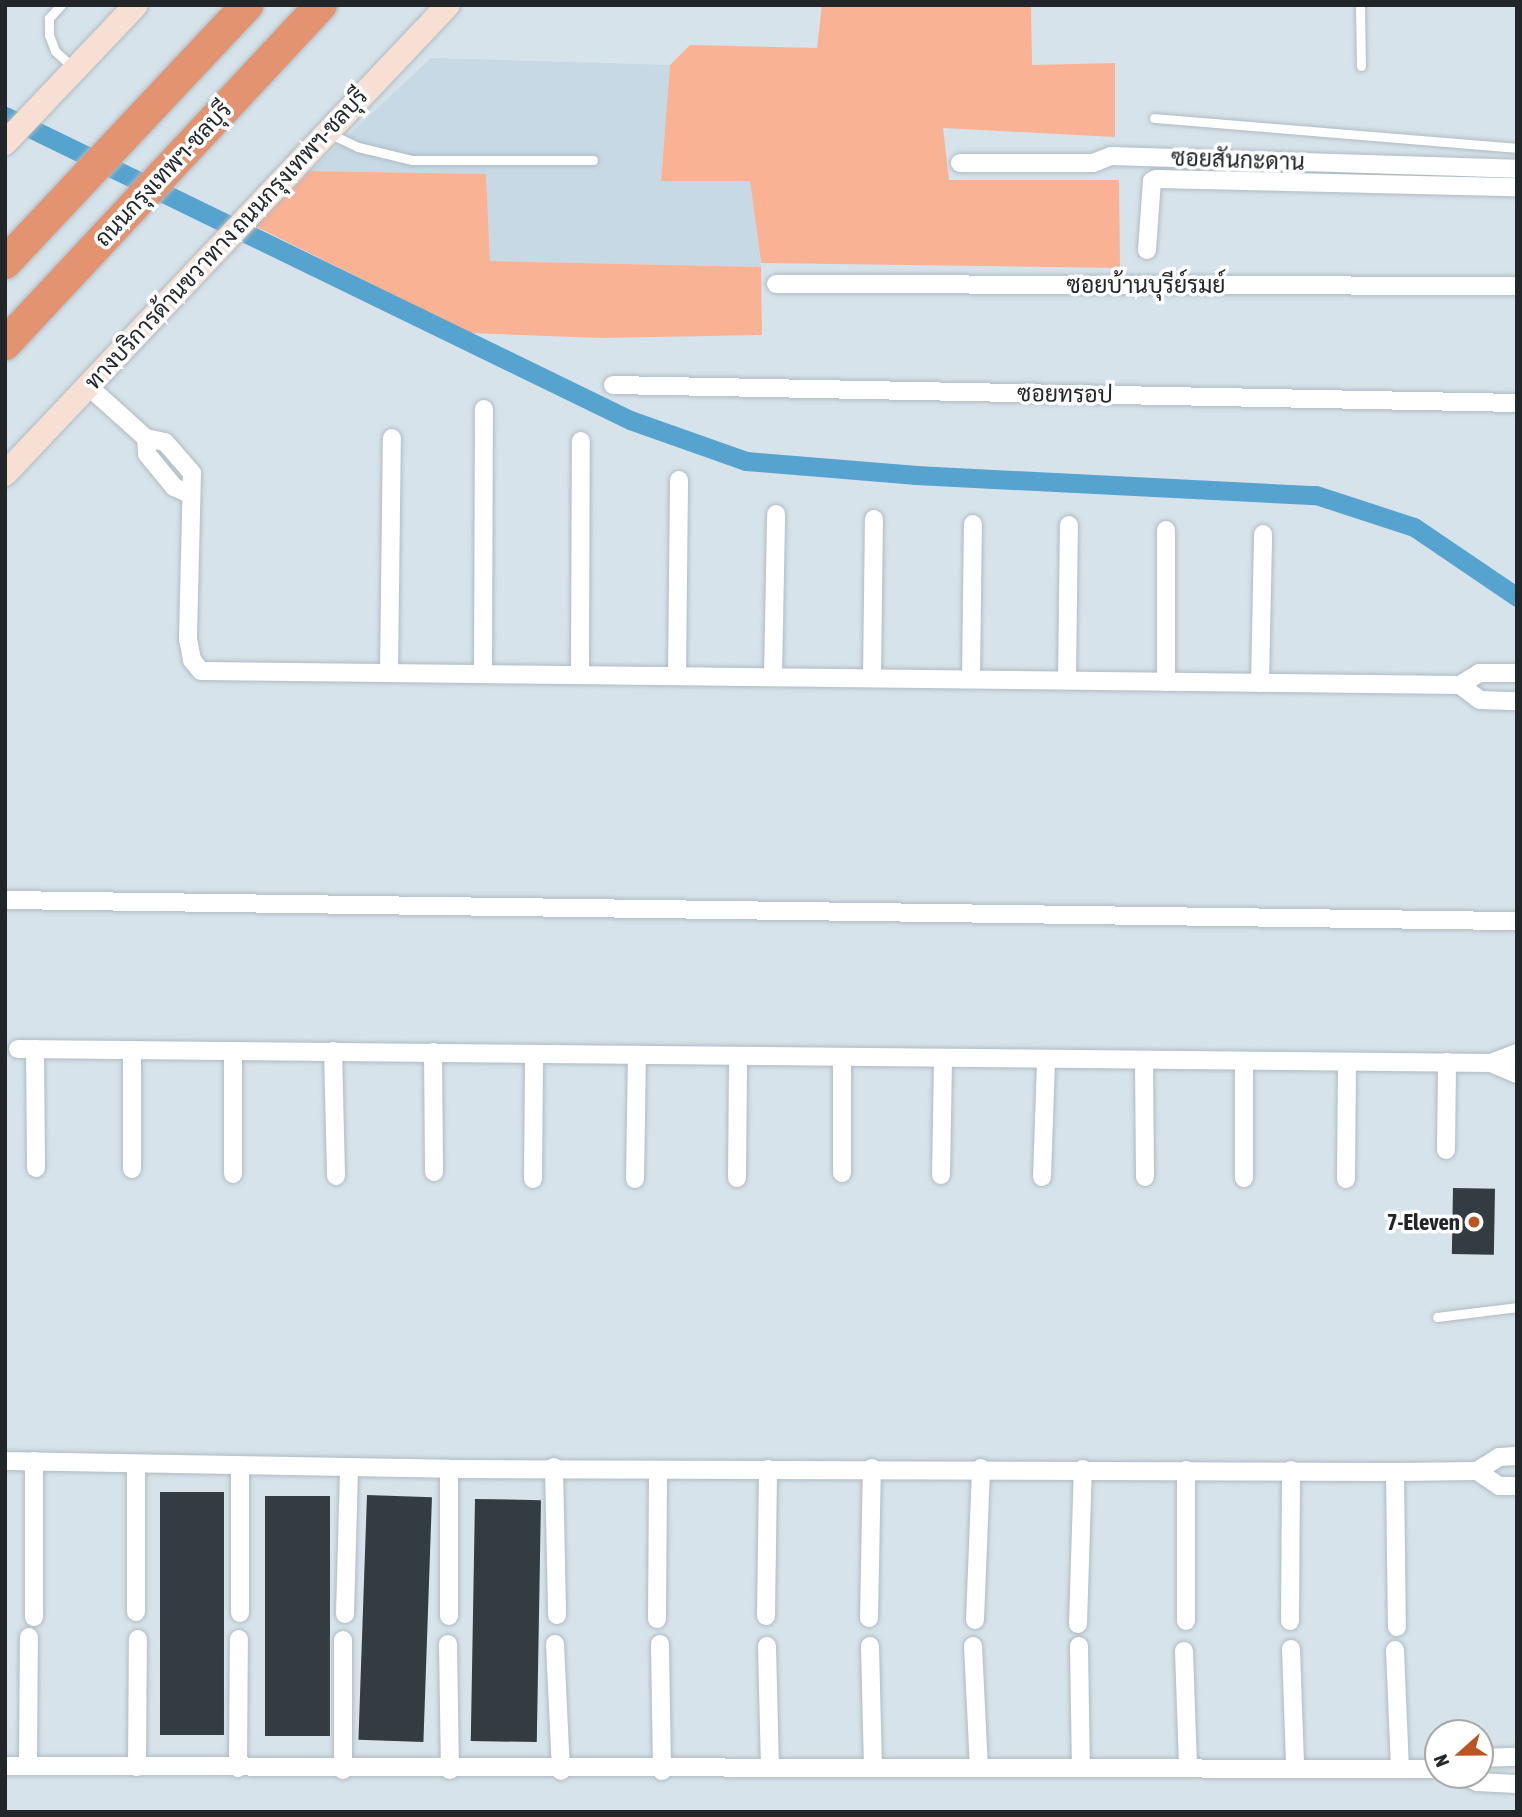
<!DOCTYPE html>
<meta charset="utf-8">
<style>
body{margin:0}
#map{position:relative;width:1522px;height:1817px;overflow:hidden;background:#d7e3ea;font-family:"Asap Condensed",Sarabun,sans-serif}
div>[style]{position:absolute}
[style*='--x']{left:calc(var(--x)*1px);top:calc(var(--y)*1px);width:calc(var(--w)*1px);rotate:calc(var(--a)*1deg)}
.built>*{inset:0;background:#c7d9e5}
.green>*{inset:0;background:#f9b293}
.canal>*{height:19px;margin:-9.5px;padding:0 9.5px;transform-origin:9.5px;border-radius:9.5px;background:#55a3ce}
.building>*{inset:0;background:#323c41;transform-origin:0 0}
.roads{filter:drop-shadow(0 0 2px #afbbc2) drop-shadow(0 0 2px #afbbc2)}
.service>*{height:9px;margin:-4.5px;padding:0 4.5px;transform-origin:4.5px;border-radius:4.5px;background:#fff}
.minor>*{height:18px;margin:-9px;padding:0 9px;transform-origin:9px;border-radius:9px;background:#fff}
.secondary>*{height:24px;margin:-12px;padding:0 12px;transform-origin:12px;border-radius:12px;background:#f7dfd4}
.motorway>*{height:32px;margin:-16px;padding:0 16px;transform-origin:16px;border-radius:16px;background:#e3936f}
.dots>*{width:19px;height:19px;translate:-50% -50%;box-sizing:border-box;border:4px solid #fff;border-radius:50%}
span{translate:-50% -50%;white-space:nowrap;text-align:center;line-height:1.15;-webkit-text-stroke:7px #fff;paint-order:stroke}
.street-label{font-size:23px;color:#222629}
.poi-label{font-size:23px;color:#222629;font-weight:700}
.right{translate:-100% -50%;text-align:right}
.frame{position:absolute;inset:0;border:7px solid #222629;pointer-events:none}
.north{position:absolute;left:1424px;top:1719px;width:70px;height:70px;box-sizing:border-box;background:#fff;border:2px solid #a7a8a9;border-radius:50%;rotate:249deg;font-size:19px;font-weight:700;line-height:28px;text-align:center;color:#222629}
.north::after{content:'';display:block;margin:auto;width:24px;height:32px;background:#ba5622;clip-path:polygon(50% 0,100% 100%,50% 72%,0 100%)}
</style>
<div id="map">
<div class="built">
<i style="clip-path:polygon(431px 58px,670px 65px,661px 181px,750px 181px,761px 267px,490px 261px,486px 174px,310px 171px)"></i>
</div>
<div class="green">
<i style="clip-path:polygon(822px 5px,1031px 5px,1032px 65px,1115px 63px,1115px 137px,943px 128px,949px 180px,1119px 180px,1120px 268px,761px 263px,750px 181px,661px 181px,670px 65px,690px 45px,817px 48px)"></i>
<i style="clip-path:polygon(310px 171px,486px 174px,490px 261px,761px 267px,762px 335px,601px 338px,470px 333px,255px 226px)"></i>
</div>
<div class="canal">
<i style="--x:5;--y:116;--w:695;--a:25.94"></i>
<i style="--x:630;--y:420;--w:123;--a:19.5"></i>
<i style="--x:746;--y:461;--w:171;--a:4.7"></i>
<i style="--x:916;--y:475;--w:400;--a:2.9"></i>
<i style="--x:1316;--y:495;--w:103;--a:18.1"></i>
<i style="--x:1414;--y:527;--w:125;--a:34.2"></i>
</div>
<div class="building">
<i style="left:1453px;top:1188px;width:42px;height:66px;rotate:1deg"></i>
<i style="left:224px;top:1492px;width:243px;height:64px;rotate:90deg"></i>
<i style="left:367px;top:1495px;width:65px;height:245px;rotate:2deg"></i>
<i style="left:330px;top:1496px;width:240px;height:65px;rotate:90deg"></i>
<i style="left:475px;top:1499px;width:66px;height:242px;rotate:1deg"></i>
</div>
<div class="roads">
<div class="service">
<i style="--x:61;--y:5;--w:18;--a:133"></i>
<i style="--x:49;--y:18;--w:17;--a:90"></i>
<i style="--x:49;--y:35;--w:17;--a:69"></i>
<i style="--x:55;--y:51;--w:27;--a:42"></i>
<i style="--x:1360;--y:5;--w:61;--a:89.1"></i>
<i style="--x:1154;--y:118;--w:364;--a:4.7"></i>
<i style="--x:329;--y:133;--w:32;--a:26"></i>
<i style="--x:358;--y:147;--w:56;--a:13.5"></i>
<i style="--x:412;--y:160;--w:181;--a:0"></i>
<i style="--x:1437;--y:1317;--w:81;--a:-7.1"></i>
</div>
<div class="minor">
<i style="--x:960;--y:163;--w:133;--a:0"></i>
<i style="--x:1093;--y:163;--w:19;--a:-21"></i>
<i style="--x:1111;--y:156;--w:406;--a:1.8"></i>
<i style="--x:1147;--y:250;--w:69;--a:-85.9"></i>
<i style="--x:1152;--y:181;--w:4;--a:-27"></i>
<i style="--x:1156;--y:179;--w:361;--a:1.3"></i>
<i style="--x:776;--y:284;--w:741;--a:0.15"></i>
<i style="--x:613;--y:385;--w:904;--a:1.14"></i>
<i style="--x:88;--y:386;--w:78;--a:41.9"></i>
<i style="--x:146;--y:438;--w:19;--a:12"></i>
<i style="--x:165;--y:442;--w:41;--a:48.9"></i>
<i style="--x:192;--y:473;--w:166;--a:91.4"></i>
<i style="--x:188;--y:639;--w:21;--a:79"></i>
<i style="--x:192;--y:660;--w:14;--a:51"></i>
<i style="--x:201;--y:671;--w:1259;--a:0.64"></i>
<i style="--x:1460;--y:685;--w:22;--a:-32"></i>
<i style="--x:1479;--y:673;--w:38;--a:0"></i>
<i style="--x:146;--y:438;--w:16;--a:86"></i>
<i style="--x:147;--y:454;--w:43;--a:50.7"></i>
<i style="--x:174;--y:487;--w:17;--a:24"></i>
<i style="--x:1166;--y:530;--w:152;--a:90"></i>
<i style="--x:389;--y:672;--w:234;--a:-89.3"></i>
<i style="--x:483;--y:673;--w:264;--a:-89.8"></i>
<i style="--x:580;--y:674;--w:233;--a:-89.8"></i>
<i style="--x:677;--y:675;--w:195;--a:-89.4"></i>
<i style="--x:773;--y:677;--w:163;--a:-88.9"></i>
<i style="--x:872;--y:678;--w:159;--a:-89.3"></i>
<i style="--x:971;--y:679;--w:155;--a:-89.3"></i>
<i style="--x:1067;--y:680;--w:155;--a:-89.3"></i>
<i style="--x:1260;--y:683;--w:149;--a:-88.8"></i>
<i style="--x:1460;--y:685;--w:25;--a:37"></i>
<i style="--x:1480;--y:700;--w:37;--a:2"></i>
<i style="--x:5;--y:900;--w:1512;--a:0.8"></i>
<i style="--x:18;--y:1049;--w:1473;--a:0.54"></i>
<i style="--x:1491;--y:1063;--w:28;--a:-21"></i>
<i style="--x:35;--y:1049;--w:119;--a:89.5"></i>
<i style="--x:132;--y:1050;--w:119;--a:90"></i>
<i style="--x:233;--y:1051;--w:123;--a:90"></i>
<i style="--x:333;--y:1051;--w:125;--a:88.6"></i>
<i style="--x:433;--y:1052;--w:120;--a:89.5"></i>
<i style="--x:1144;--y:1061;--w:116;--a:89.5"></i>
<i style="--x:1491;--y:1063;--w:28;--a:23"></i>
<i style="--x:1446;--y:1150;--w:88;--a:-89.3"></i>
<i style="--x:842;--y:1173;--w:114;--a:-90"></i>
<i style="--x:941;--y:1175;--w:116;--a:-89"></i>
<i style="--x:1042;--y:1177;--w:117;--a:-88"></i>
<i style="--x:737;--y:1178;--w:120;--a:-89.5"></i>
<i style="--x:1244;--y:1178;--w:117;--a:-90"></i>
<i style="--x:533;--y:1179;--w:125;--a:-89.5"></i>
<i style="--x:635;--y:1179;--w:123;--a:-89.1"></i>
<i style="--x:1346;--y:1179;--w:117;--a:-89.5"></i>
<i style="--x:5;--y:1461;--w:444;--a:1"></i>
<i style="--x:449;--y:1469;--w:946;--a:0.18"></i>
<i style="--x:1395;--y:1472;--w:82;--a:-0.7"></i>
<i style="--x:1477;--y:1471;--w:26;--a:-32"></i>
<i style="--x:1499;--y:1457;--w:18;--a:-3"></i>
<i style="--x:136;--y:1464;--w:148;--a:90"></i>
<i style="--x:554;--y:1467;--w:148;--a:88.8"></i>
<i style="--x:1186;--y:1470;--w:151;--a:90"></i>
<i style="--x:1477;--y:1471;--w:27;--a:34"></i>
<i style="--x:1499;--y:1486;--w:18;--a:0"></i>
<i style="--x:1395;--y:1472;--w:155;--a:89.3"></i>
<i style="--x:240;--y:1613;--w:146;--a:-90"></i>
<i style="--x:345;--y:1614;--w:147;--a:-88.4"></i>
<i style="--x:449;--y:1616;--w:147;--a:-90"></i>
<i style="--x:766;--y:1616;--w:147;--a:-89.2"></i>
<i style="--x:34;--y:1617;--w:156;--a:-90"></i>
<i style="--x:869;--y:1618;--w:150;--a:-88.9"></i>
<i style="--x:657;--y:1619;--w:149;--a:-89.6"></i>
<i style="--x:975;--y:1620;--w:152;--a:-87.7"></i>
<i style="--x:1290;--y:1621;--w:151;--a:-89.6"></i>
<i style="--x:1078;--y:1624;--w:155;--a:-88.2"></i>
<i style="--x:343;--y:1640;--w:130;--a:90"></i>
<i style="--x:448;--y:1644;--w:126;--a:89.1"></i>
<i style="--x:555;--y:1644;--w:127;--a:87.3"></i>
<i style="--x:660;--y:1644;--w:127;--a:89.1"></i>
<i style="--x:767;--y:1646;--w:122;--a:88.6"></i>
<i style="--x:870;--y:1646;--w:121;--a:88.6"></i>
<i style="--x:973;--y:1646;--w:121;--a:87.2"></i>
<i style="--x:1079;--y:1646;--w:122;--a:89.1"></i>
<i style="--x:1291;--y:1649;--w:117;--a:88"></i>
<i style="--x:1395;--y:1650;--w:118;--a:87.6"></i>
<i style="--x:1184;--y:1651;--w:115;--a:88"></i>
<i style="--x:1480;--y:1758;--w:37;--a:-2"></i>
<i style="--x:5;--y:1766;--w:1433;--a:0.12"></i>
<i style="--x:28;--y:1766;--w:129;--a:-89.6"></i>
<i style="--x:137;--y:1767;--w:128;--a:-89.6"></i>
<i style="--x:238;--y:1768;--w:129;--a:-89.6"></i>
<i style="--x:1464;--y:1775;--w:15;--a:28"></i>
<i style="--x:1477;--y:1782;--w:40;--a:2.9"></i>
</div>
<div class="secondary">
<i style="--x:5;--y:143;--w:190;--a:-46.5"></i>
<i style="--x:5;--y:474;--w:645;--a:-46.63"></i>
</div>
<div class="motorway">
<i style="--x:5;--y:263;--w:354;--a:-46.8"></i>
<i style="--x:5;--y:344;--w:463;--a:-47"></i>
</div>
</div>
<div class="dots">
<i style="left:1474px;top:1222px;background:#ba5622"></i>
</div>
<div class="street-label">
<span style="left:1238px;top:160px;rotate:2deg">ซอยสันกะดาน</span>
<span style="left:163px;top:174px;rotate:-47deg">ถนนกรุงเทพฯ-ชลบุรี</span>
<span style="left:226px;top:239px;rotate:-47deg">ทางบริการด้านขวาทาง ถนนกรุงเทพฯ-ชลบุรี</span>
<span style="left:1146px;top:285px">ซอยบ้านบุรีย์รมย์</span>
<span style="left:1065px;top:394px;rotate:1deg">ซอยทรอป</span>
</div>
<div class="poi-label">
<span class="right" style="left:1460px;top:1222px">7-Eleven</span>
</div>
<div class="frame"></div>
<div class="north">N</div>
</div>
